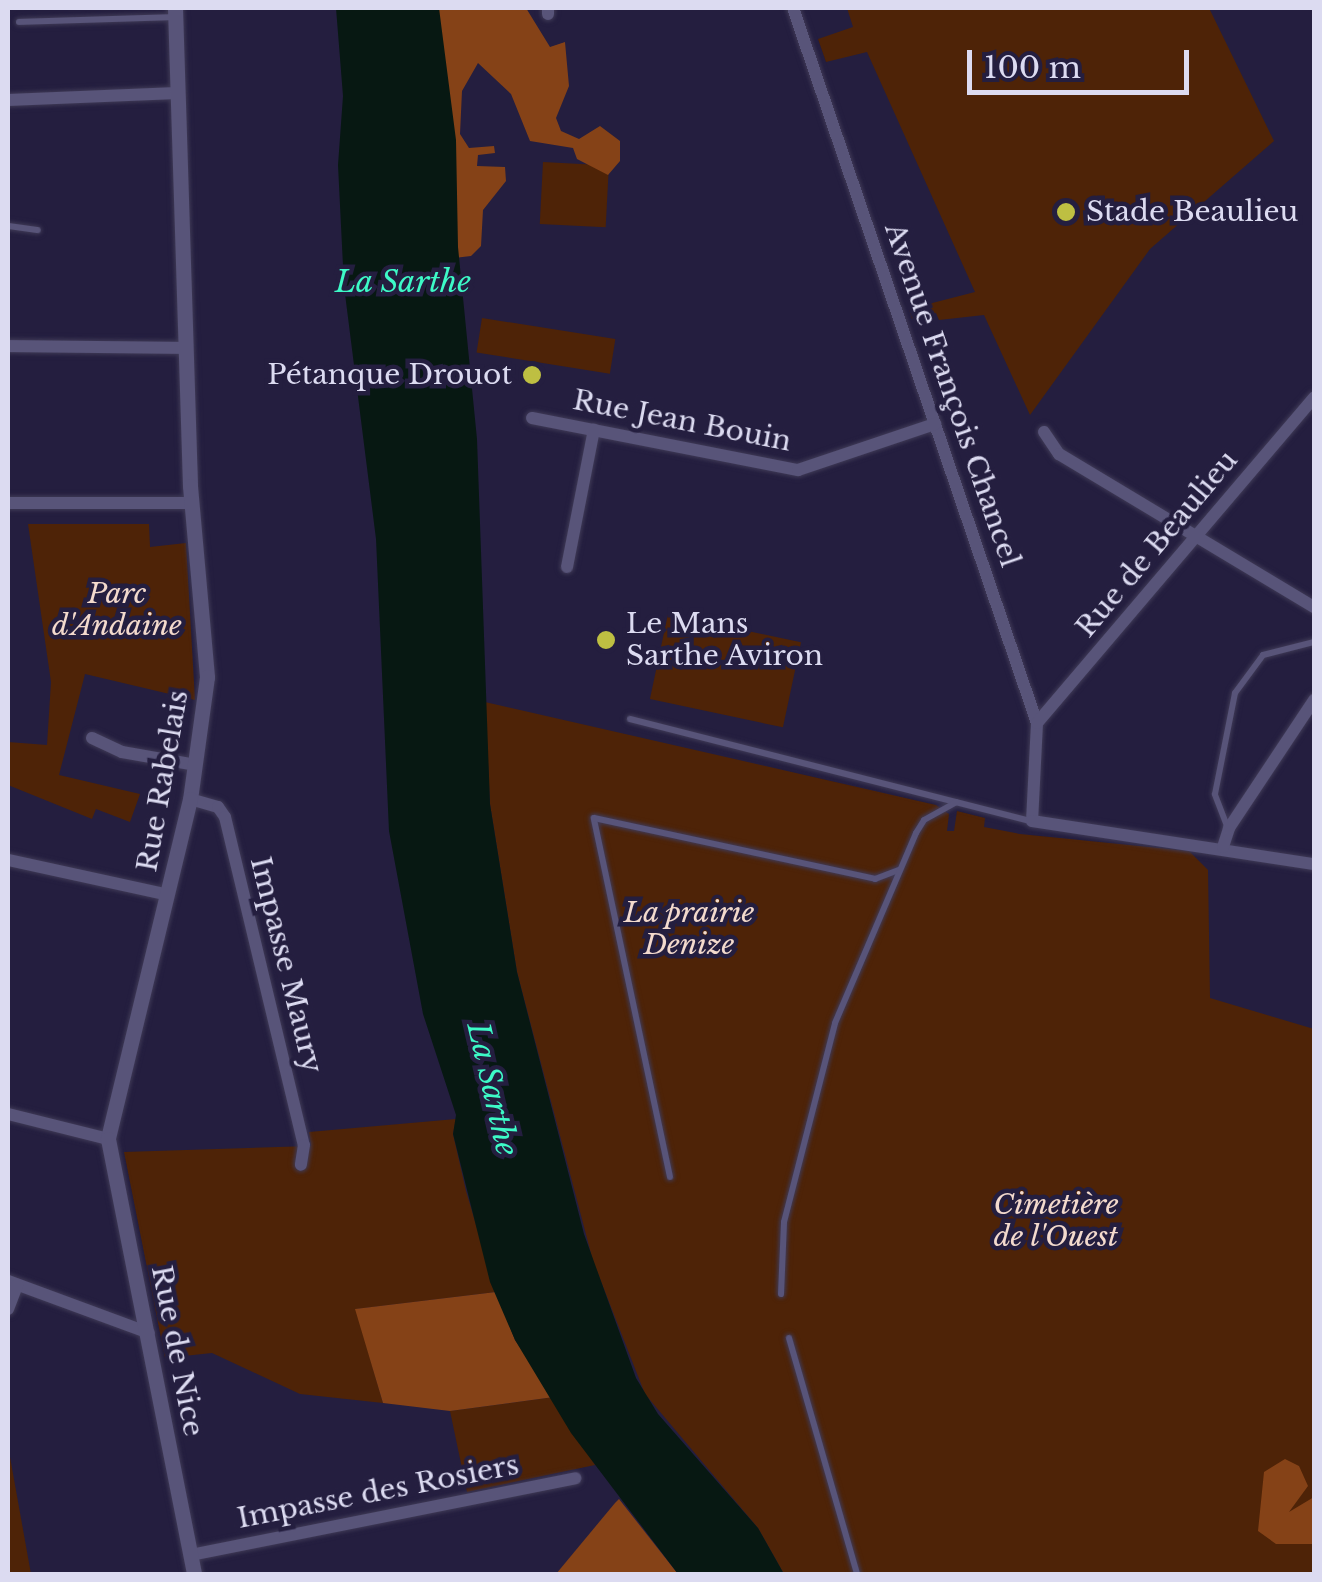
<!DOCTYPE html>
<meta charset="utf-8">
<style>
body{margin:0}
#map{position:relative;width:1322px;height:1582px;overflow:hidden;background:#241e3f;font-family:"Libre Baskerville",serif}
div>[style]{position:absolute}
[style*='--x']{left:calc(var(--x)*1px);top:calc(var(--y)*1px);width:calc(var(--w)*1px);rotate:calc(var(--a)*1deg)}
.green>*{inset:0;background:#4e2307;transform-origin:0 0}
.forest>*{inset:0;background:#854217}
.water>*{inset:0;background:#071812}
.roads{filter:drop-shadow(0 0 2px #3f3a56) drop-shadow(0 0 2px #3f3a56)}
.service>*{height:6px;margin:-3px;padding:0 3px;transform-origin:3px;border-radius:3px;background:#585479}
.minor>*{height:12px;margin:-6px;padding:0 6px;transform-origin:6px;border-radius:6px;background:#585479}
.tertiary>*{height:15px;margin:-7.5px;padding:0 7.5px;transform-origin:7.5px;border-radius:7.5px;background:#585479}
.dots>*{width:28px;height:28px;translate:-50% -50%;box-sizing:border-box;border:5px solid #241e3f;border-radius:50%}
span{translate:-50% -50%;white-space:nowrap;text-align:center;line-height:1.15;-webkit-text-stroke:9px #241e3f;paint-order:stroke}
.poi-label{font-size:28px;color:#dcdbf1}
.left{translate:0 -50%;text-align:left}
.right{translate:-100% -50%;text-align:right}
.street-label{font-size:28px;color:#dcdbf1}
.park-label{font-size:28px;color:#f3dacd;font-style:italic}
.water-label{font-size:30px;color:#3dfac7;font-style:italic}
.frame{position:absolute;inset:0;border:10px solid #dcdbf1;pointer-events:none}
.scale{position:absolute;left:967px;top:50px;width:222px;height:45px;box-sizing:border-box;border:5px solid #dcdbf1;border-top:0;padding-left:12px;font-size:30px;line-height:35px;white-space:nowrap;color:#dcdbf1;-webkit-text-stroke:8px #241e3f;paint-order:stroke}
</style>
<div id="map">
<div class="green">
<i style="clip-path:polygon(847px 8px,1209px 8px,1274px 141px,1150px 249px,1030px 415px,984px 315px,939px 320px,936px 313px,912px 319px,909px 309px,975px 292px,867px 52px,826px 62px,818px 39px,853px 27px)"></i>
<i style="left:543px;top:162px;width:66px;height:62px;rotate:3deg"></i>
<i style="left:482px;top:318px;width:135px;height:35px;rotate:9deg"></i>
<i style="clip-path:polygon(28px 524px,149px 524px,150px 547px,186px 543px,195px 700px,85px 674px,59px 775px,140px 794px,130px 822px,96px 809px,92px 819px,8px 785px,8px 742px,47px 745px,51px 682px)"></i>
<i style="left:668px;top:614px;width:136px;height:87px;rotate:12deg"></i>
<i style="clip-path:polygon(485px 702px,936px 805px,949px 814px,947px 831px,954px 831px,957px 811px,985px 818px,984px 827px,1020px 834px,1189px 851px,1208px 870px,1210px 998px,1314px 1029px,1314px 1574px,784px 1574px,758px 1528px,645px 1394px,593px 1261px,517px 972px,490px 804px)"></i>
<i style="clip-path:polygon(456px 1119px,453px 1134px,466px 1191px,496px 1292px,356px 1309px,383px 1403px,300px 1394px,212px 1353px,165px 1358px,124px 1152px,311px 1146px,309px 1132px)"></i>
<i style="clip-path:polygon(554px 1397px,595px 1465px,467px 1492px,450px 1411px)"></i>
<i style="clip-path:polygon(8px 1456px,10px 1457px,31px 1574px,8px 1574px)"></i>
</div>
<div class="forest">
<i style="clip-path:polygon(427px 8px,526px 8px,550px 47px,565px 42px,569px 86px,556px 118px,561px 131px,579px 139px,600px 126px,620px 141px,620px 161px,608px 175px,577px 159px,573px 148px,530px 141px,511px 94px,478px 63px,462px 91px,460px 134px,469px 148px,494px 146px,495px 153px,478px 155px,477px 166px,505px 167px,506px 181px,483px 210px,481px 246px,471px 256px,454px 258px)"></i>
<i style="clip-path:polygon(496px 1292px,515px 1340px,554px 1397px,450px 1411px,383px 1403px,355px 1309px)"></i>
<i style="clip-path:polygon(1285px 1459px,1299px 1466px,1308px 1486px,1289px 1512px,1314px 1497px,1314px 1544px,1276px 1544px,1258px 1531px,1264px 1472px)"></i>
<i style="clip-path:polygon(619px 1499px,678px 1574px,556px 1574px,615px 1503px)"></i>
</div>
<div class="water">
<i style="clip-path:polygon(336px 8px,439px 8px,456px 140px,458px 247px,477px 439px,490px 804px,517px 972px,584px 1234px,636px 1378px,658px 1414px,758px 1528px,784px 1574px,678px 1574px,571px 1433px,515px 1340px,490px 1282px,453px 1134px,456px 1115px,423px 1014px,389px 831px,376px 539px,344px 286px,338px 165px,343px 96px)"></i>
</div>
<div class="roads">
<div class="service">
<i style="--x:19;--y:22;--w:155;--a:-1.8"></i>
<i style="--x:8;--y:226;--w:30;--a:8"></i>
<i style="--x:630;--y:719;--w:414;--a:14.3"></i>
<i style="--x:1227;--y:826;--w:34;--a:-111"></i>
<i style="--x:1215;--y:794;--w:103;--a:-78.8"></i>
<i style="--x:1235;--y:693;--w:47;--a:-53.6"></i>
<i style="--x:1263;--y:655;--w:53;--a:-14.3"></i>
<i style="--x:670;--y:1177;--w:367;--a:-102"></i>
<i style="--x:594;--y:818;--w:288;--a:12.2"></i>
<i style="--x:875;--y:879;--w:26;--a:-21"></i>
<i style="--x:781;--y:1294;--w:72;--a:-87.6"></i>
<i style="--x:784;--y:1222;--w:205;--a:-75.6"></i>
<i style="--x:835;--y:1023;--w:207;--a:-66.9"></i>
<i style="--x:916;--y:833;--w:15;--a:-58"></i>
<i style="--x:924;--y:820;--w:37;--a:-29"></i>
<i style="--x:789;--y:1338;--w:246;--a:73.9"></i>
</div>
<div class="minor">
<i style="--x:548;--y:8;--w:6;--a:90"></i>
<i style="--x:793;--y:8;--w:755;--a:71.16"></i>
<i style="--x:1037;--y:723;--w:98;--a:92.9"></i>
<i style="--x:1032;--y:821;--w:285;--a:8.7"></i>
<i style="--x:8;--y:100;--w:169;--a:-2.4"></i>
<i style="--x:8;--y:346;--w:179;--a:0.6"></i>
<i style="--x:532;--y:418;--w:271;--a:11.1"></i>
<i style="--x:798;--y:470;--w:145;--a:-18.6"></i>
<i style="--x:1044;--y:432;--w:27;--a:56"></i>
<i style="--x:1059;--y:454;--w:297;--a:31"></i>
<i style="--x:8;--y:503;--w:184;--a:0"></i>
<i style="--x:567;--y:567;--w:140;--a:-78.9"></i>
<i style="--x:1037;--y:723;--w:427;--a:-49.6"></i>
<i style="--x:92;--y:738;--w:33;--a:25"></i>
<i style="--x:122;--y:752;--w:75;--a:10"></i>
<i style="--x:190;--y:799;--w:29;--a:16"></i>
<i style="--x:218;--y:807;--w:12;--a:55"></i>
<i style="--x:225;--y:817;--w:337;--a:76.5"></i>
<i style="--x:304;--y:1145;--w:20;--a:99"></i>
<i style="--x:1223;--y:847;--w:20;--a:-72"></i>
<i style="--x:1229;--y:828;--w:154;--a:-56.4"></i>
<i style="--x:8;--y:860;--w:164;--a:12.3"></i>
<i style="--x:8;--y:1114;--w:103;--a:14"></i>
<i style="--x:8;--y:1281;--w:150;--a:20.2"></i>
<i style="--x:8;--y:1309;--w:26;--a:-69"></i>
<i style="--x:191;--y:1555;--w:392;--a:-11.3"></i>
</div>
<div class="tertiary">
<i style="--x:175;--y:8;--w:478;--a:88.2"></i>
<i style="--x:190;--y:486;--w:192;--a:84.9"></i>
<i style="--x:207;--y:677;--w:123;--a:97.9"></i>
<i style="--x:190;--y:799;--w:350;--a:103.6"></i>
<i style="--x:108;--y:1139;--w:443;--a:78.8"></i>
</div>
</div>
<div class="dots">
<i style="left:1066px;top:212px;background:#bebf42"></i>
<i style="left:532px;top:375px;background:#bebf42"></i>
<i style="left:606px;top:640px;background:#bebf42"></i>
</div>
<div class="poi-label">
<span class="left" style="left:1086px;top:212px">Stade Beaulieu</span>
<span class="right" style="left:512px;top:375px">Pétanque Drouot</span>
<span class="left" style="left:626px;top:640px">Le Mans<br>Sarthe Aviron</span>
</div>
<div class="street-label">
<span style="left:952px;top:395px;rotate:71deg">Avenue François Chancel</span>
<span style="left:682px;top:421px;rotate:11deg">Rue Jean Bouin</span>
<span style="left:1157px;top:544px;rotate:-50deg">Rue de Beaulieu</span>
<span style="left:163px;top:781px;rotate:-80deg">Rue Rabelais</span>
<span style="left:286px;top:965px;rotate:76deg">Impasse Maury</span>
<span style="left:177px;top:1351px;rotate:79deg">Rue de Nice</span>
<span style="left:378px;top:1492px;rotate:-11deg">Impasse des Rosiers</span>
</div>
<div class="park-label">
<span style="left:117px;top:610px">Parc<br>d'Andaine</span>
<span style="left:689px;top:929px">La prairie<br>Denize</span>
<span style="left:1056px;top:1221px">Cimetière<br>de l'Ouest</span>
</div>
<div class="water-label">
<span style="left:403px;top:282px">La Sarthe</span>
<span style="left:492px;top:1089px;rotate:77deg">La Sarthe</span>
</div>
<div class="frame"></div>
<div class="scale">100 m</div>
</div>
